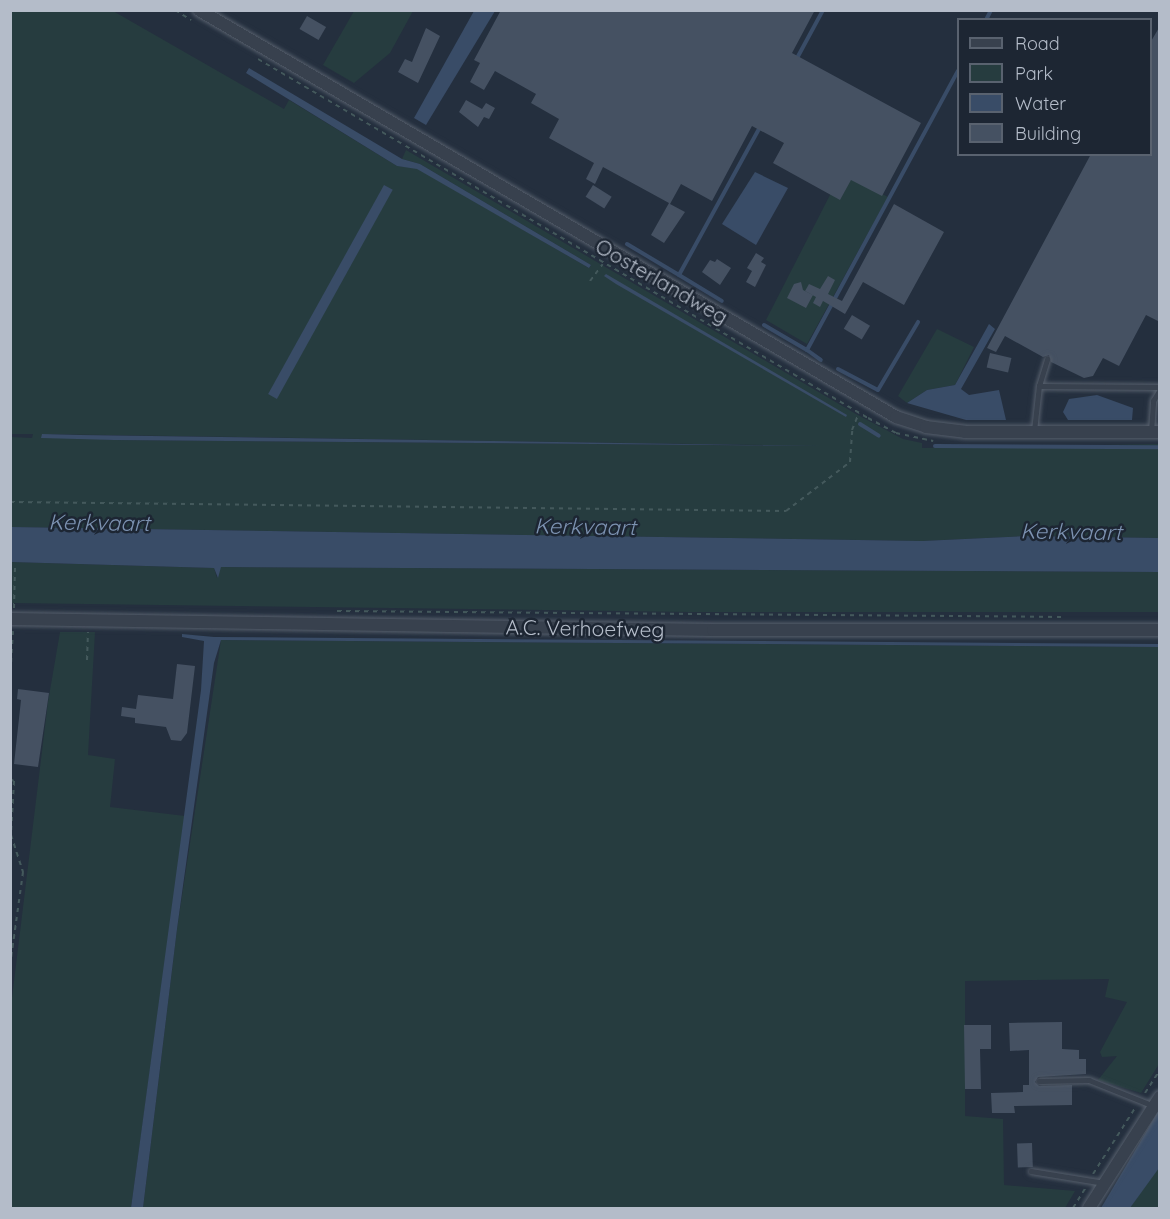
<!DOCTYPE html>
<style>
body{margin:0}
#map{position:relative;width:1170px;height:1219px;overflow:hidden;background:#242f3e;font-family:Quicksand,sans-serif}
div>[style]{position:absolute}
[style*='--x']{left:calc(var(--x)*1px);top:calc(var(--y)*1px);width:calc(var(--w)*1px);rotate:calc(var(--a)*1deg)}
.green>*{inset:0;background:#263c3f}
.water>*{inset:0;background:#394c67;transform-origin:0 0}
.stream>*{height:4px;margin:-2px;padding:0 2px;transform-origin:2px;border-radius:2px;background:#394c67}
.building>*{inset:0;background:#455162;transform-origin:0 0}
.path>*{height:2px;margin-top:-1px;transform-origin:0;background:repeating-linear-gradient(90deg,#44595c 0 4.5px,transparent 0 9px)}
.roads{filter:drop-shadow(0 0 2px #565f6c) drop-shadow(0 0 2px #565f6c)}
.service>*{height:4.5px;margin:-2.25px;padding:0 2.25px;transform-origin:2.25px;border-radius:2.25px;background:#38414e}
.tertiary>*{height:12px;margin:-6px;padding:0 6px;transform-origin:6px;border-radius:6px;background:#38414e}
span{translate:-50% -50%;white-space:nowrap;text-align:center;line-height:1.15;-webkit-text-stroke:5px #1d2633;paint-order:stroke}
.street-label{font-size:21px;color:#b4bcc9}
.water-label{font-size:22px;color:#7c92b1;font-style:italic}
.frame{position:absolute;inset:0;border:12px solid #b4bcc9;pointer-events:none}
.legend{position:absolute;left:957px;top:18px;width:195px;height:138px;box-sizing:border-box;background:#1d2633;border:2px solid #59626f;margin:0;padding:8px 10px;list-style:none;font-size:18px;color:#b4bcc9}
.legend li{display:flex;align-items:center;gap:12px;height:30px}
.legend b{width:30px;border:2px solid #59626f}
</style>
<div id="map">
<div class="green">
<i style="clip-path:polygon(evenodd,10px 11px,113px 11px,284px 109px,289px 100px,397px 166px,417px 168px,589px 268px,591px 265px,420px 164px,402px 159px,406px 150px,856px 414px,903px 439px,922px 443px,922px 448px,1159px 444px,1159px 538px,1026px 536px,922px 541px,11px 527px,11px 437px,32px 438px,33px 434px,11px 434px,10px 11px,42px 434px,821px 446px,822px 446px,114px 440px,42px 434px)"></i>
<i style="clip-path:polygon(354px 11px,413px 11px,390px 53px,354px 83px,323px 65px)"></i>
<i style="clip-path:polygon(849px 176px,888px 197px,807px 344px,766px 320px,832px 191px)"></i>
<i style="clip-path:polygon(937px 329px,974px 347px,955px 385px,927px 390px,907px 403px,898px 396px)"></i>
<i style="clip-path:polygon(11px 562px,214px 568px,217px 578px,220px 567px,1160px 572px,1159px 612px,690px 612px,11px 603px)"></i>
<i style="clip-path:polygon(60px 632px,95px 632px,88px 755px,115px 759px,110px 807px,185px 816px,131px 1208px,11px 1208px,11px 1006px,48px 702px)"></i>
<i style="clip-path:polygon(221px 640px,1159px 647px,1159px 1064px,1141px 1093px,1098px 1080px,1117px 1056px,1102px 1057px,1100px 1052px,1127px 1002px,1105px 997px,1109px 979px,965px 981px,965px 1116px,1003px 1119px,1004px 1185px,1075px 1191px,1065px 1208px,143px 1208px,177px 929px)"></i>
<i style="clip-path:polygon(1159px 1168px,1159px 1208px,1130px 1208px,1151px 1176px)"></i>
</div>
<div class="water">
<i style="clip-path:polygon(474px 11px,495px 11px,426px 125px,414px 118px)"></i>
<i style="clip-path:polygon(249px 68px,402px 159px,420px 164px,591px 265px,589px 268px,417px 169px,397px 166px,246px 73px)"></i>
<i style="clip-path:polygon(755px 172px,788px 188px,756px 245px,722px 224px)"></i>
<i style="left:384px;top:185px;width:10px;height:239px;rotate:29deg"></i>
<i style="clip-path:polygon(606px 274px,847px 415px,846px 417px,616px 284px,604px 276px)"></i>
<i style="clip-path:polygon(989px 324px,995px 329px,961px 389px,969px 395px,999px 390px,1006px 420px,966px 420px,907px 403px,927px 390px,955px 385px)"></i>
<i style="clip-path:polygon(1097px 395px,1133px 408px,1132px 420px,1068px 420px,1063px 412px,1069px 399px)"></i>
<i style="clip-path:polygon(42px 434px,80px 435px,822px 446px,114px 440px,41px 438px)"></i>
<i style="clip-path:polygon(11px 527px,922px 541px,1026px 536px,1159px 538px,1160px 572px,221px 567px,218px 578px,214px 568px,11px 562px)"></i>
<i style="clip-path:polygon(182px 634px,214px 637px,1159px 644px,1160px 647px,221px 640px,214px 663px,177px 929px,143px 1208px,131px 1208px,201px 690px,204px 641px,182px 637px)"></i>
<i style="clip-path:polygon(1159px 1110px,1159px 1168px,1130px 1208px,1101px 1208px)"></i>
</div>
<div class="stream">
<i style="--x:986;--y:20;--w:11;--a:-63"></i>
<i style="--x:796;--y:60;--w:57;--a:-61.6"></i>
<i style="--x:627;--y:244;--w:61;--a:30.8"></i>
<i style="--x:679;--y:275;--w:169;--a:-61.3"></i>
<i style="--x:679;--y:275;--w:50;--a:31.2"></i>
<i style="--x:764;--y:325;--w:50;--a:30.2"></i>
<i style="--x:807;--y:350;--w:317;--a:-61.6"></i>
<i style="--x:807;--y:350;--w:17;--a:36"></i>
<i style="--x:838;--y:369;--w:45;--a:27.7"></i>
<i style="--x:878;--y:390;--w:79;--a:-59.5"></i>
<i style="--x:860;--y:424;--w:22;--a:32"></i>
<i style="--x:935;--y:446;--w:225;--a:0.3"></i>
</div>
<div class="building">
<i style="clip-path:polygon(501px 10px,815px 10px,792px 53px,921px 123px,882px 196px,851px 180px,840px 200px,773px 163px,784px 143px,752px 126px,712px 201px,681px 184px,670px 204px,685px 212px,664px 243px,651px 235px,669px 203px,603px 167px,595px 184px,586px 179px,594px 163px,549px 138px,559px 119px,531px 103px,536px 94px,495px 71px,484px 90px,470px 82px,480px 63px,474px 60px)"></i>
<i style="left:307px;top:16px;width:22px;height:15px;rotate:30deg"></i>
<i style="clip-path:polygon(1160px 26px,1160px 322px,1146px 315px,1119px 366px,1103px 358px,1093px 376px,1084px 378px,1051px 362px,1049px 355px,1043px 357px,1005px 336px,996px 352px,987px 348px,1091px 154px,1150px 154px,1150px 43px)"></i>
<i style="clip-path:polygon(426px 28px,440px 36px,418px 83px,398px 72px,405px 59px,412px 62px)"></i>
<i style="clip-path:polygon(466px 100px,482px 109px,486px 103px,495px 108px,489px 119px,484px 117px,478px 127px,459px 112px)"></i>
<i style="left:593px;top:185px;width:22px;height:14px;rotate:32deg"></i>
<i style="clip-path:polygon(894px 204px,944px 232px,904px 305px,863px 282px,845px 314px,823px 301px,820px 307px,813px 303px,816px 297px,805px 291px,809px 284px,820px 289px,828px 276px,835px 280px,828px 294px,842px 301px)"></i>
<i style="clip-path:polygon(756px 253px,764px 258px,761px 262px,766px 265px,755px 287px,746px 282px,752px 271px,747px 268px)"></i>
<i style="clip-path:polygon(717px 259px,731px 268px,720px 285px,702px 272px,710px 260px,715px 262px)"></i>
<i style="clip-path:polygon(801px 282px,803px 290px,813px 295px,806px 308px,787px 298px,794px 284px)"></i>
<i style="left:852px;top:315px;width:21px;height:16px;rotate:31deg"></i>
<i style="left:990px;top:353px;width:22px;height:15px;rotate:13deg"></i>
<i style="clip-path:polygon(177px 664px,195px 666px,187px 733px,181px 741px,171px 740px,166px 727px,135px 723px,135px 718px,121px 716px,122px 707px,136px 709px,138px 695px,173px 699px)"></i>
<i style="clip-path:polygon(18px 689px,49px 693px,38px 767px,14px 764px,21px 700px,17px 699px)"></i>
<i style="clip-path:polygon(1062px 1022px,1062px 1049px,1079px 1050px,1079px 1059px,1086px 1059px,1086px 1074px,1038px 1077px,1035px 1082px,1039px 1086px,1072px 1085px,1072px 1105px,1014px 1106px,1015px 1113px,992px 1113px,991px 1093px,1023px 1092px,1023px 1085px,1029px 1085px,1029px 1050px,1010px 1051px,1009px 1023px)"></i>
<i style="clip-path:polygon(964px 1025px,991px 1025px,991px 1049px,980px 1049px,981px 1089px,965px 1089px)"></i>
<i style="left:1032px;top:1143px;width:24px;height:15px;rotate:88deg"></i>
</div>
<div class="path">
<i style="--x:175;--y:10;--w:19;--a:32"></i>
<i style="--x:258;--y:59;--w:708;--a:30.48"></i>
<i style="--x:868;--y:418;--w:32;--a:28"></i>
<i style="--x:896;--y:433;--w:38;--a:12"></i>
<i style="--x:590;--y:281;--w:21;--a:-53"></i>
<i style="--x:10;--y:502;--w:776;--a:0.66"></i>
<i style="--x:786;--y:511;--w:81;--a:-37.4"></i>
<i style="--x:850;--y:462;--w:32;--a:-86"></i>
<i style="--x:852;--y:430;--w:18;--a:-68"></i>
<i style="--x:14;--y:608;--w:42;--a:-88.6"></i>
<i style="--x:337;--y:611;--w:724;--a:0.47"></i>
<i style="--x:87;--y:660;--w:28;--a:-88"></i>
<i style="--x:10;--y:680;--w:49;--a:-86.5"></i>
<i style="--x:10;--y:779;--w:4;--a:27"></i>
<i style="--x:14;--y:781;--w:54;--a:93.2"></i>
<i style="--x:11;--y:835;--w:39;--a:72"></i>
<i style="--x:23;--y:872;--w:95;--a:97.9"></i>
<i style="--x:1145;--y:1093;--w:27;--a:-57"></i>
<i style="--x:1093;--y:1174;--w:78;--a:-57.5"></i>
<i style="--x:1073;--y:1208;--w:25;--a:-58"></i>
</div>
<div class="roads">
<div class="service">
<i style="--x:1039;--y:386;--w:28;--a:-73"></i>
<i style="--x:1034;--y:431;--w:45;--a:-83.7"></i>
<i style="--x:1039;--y:386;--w:121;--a:0.5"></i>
<i style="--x:1151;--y:432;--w:31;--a:-86"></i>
<i style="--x:1153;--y:401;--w:13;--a:-58"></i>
<i style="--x:1039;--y:1081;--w:50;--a:-1.1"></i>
<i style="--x:1089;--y:1080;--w:70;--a:21.8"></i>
<i style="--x:1031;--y:1171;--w:74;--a:9.3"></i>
</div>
<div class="tertiary">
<i style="--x:199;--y:10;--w:807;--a:30.28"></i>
<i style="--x:896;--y:417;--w:32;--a:18"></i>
<i style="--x:926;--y:427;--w:39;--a:7"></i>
<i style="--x:965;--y:432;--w:195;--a:0"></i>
<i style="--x:10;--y:619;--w:703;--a:0.9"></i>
<i style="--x:713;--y:630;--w:447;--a:0"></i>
<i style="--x:1089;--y:1208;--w:132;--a:-57.4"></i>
</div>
</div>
<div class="street-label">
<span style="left:662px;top:281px;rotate:30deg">Oosterlandweg</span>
<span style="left:585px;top:628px;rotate:1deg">A.C. Verhoefweg</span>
</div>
<div class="water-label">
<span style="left:99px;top:523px;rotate:1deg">Kerkvaart</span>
<span style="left:585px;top:527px;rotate:1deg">Kerkvaart</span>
<span style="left:1071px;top:532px;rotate:1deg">Kerkvaart</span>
</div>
<div class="frame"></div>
<ul class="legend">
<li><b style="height:8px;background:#38414e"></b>Road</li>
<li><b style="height:16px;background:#263c3f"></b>Park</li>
<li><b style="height:16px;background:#394c67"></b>Water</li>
<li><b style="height:16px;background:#455162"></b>Building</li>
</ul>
</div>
